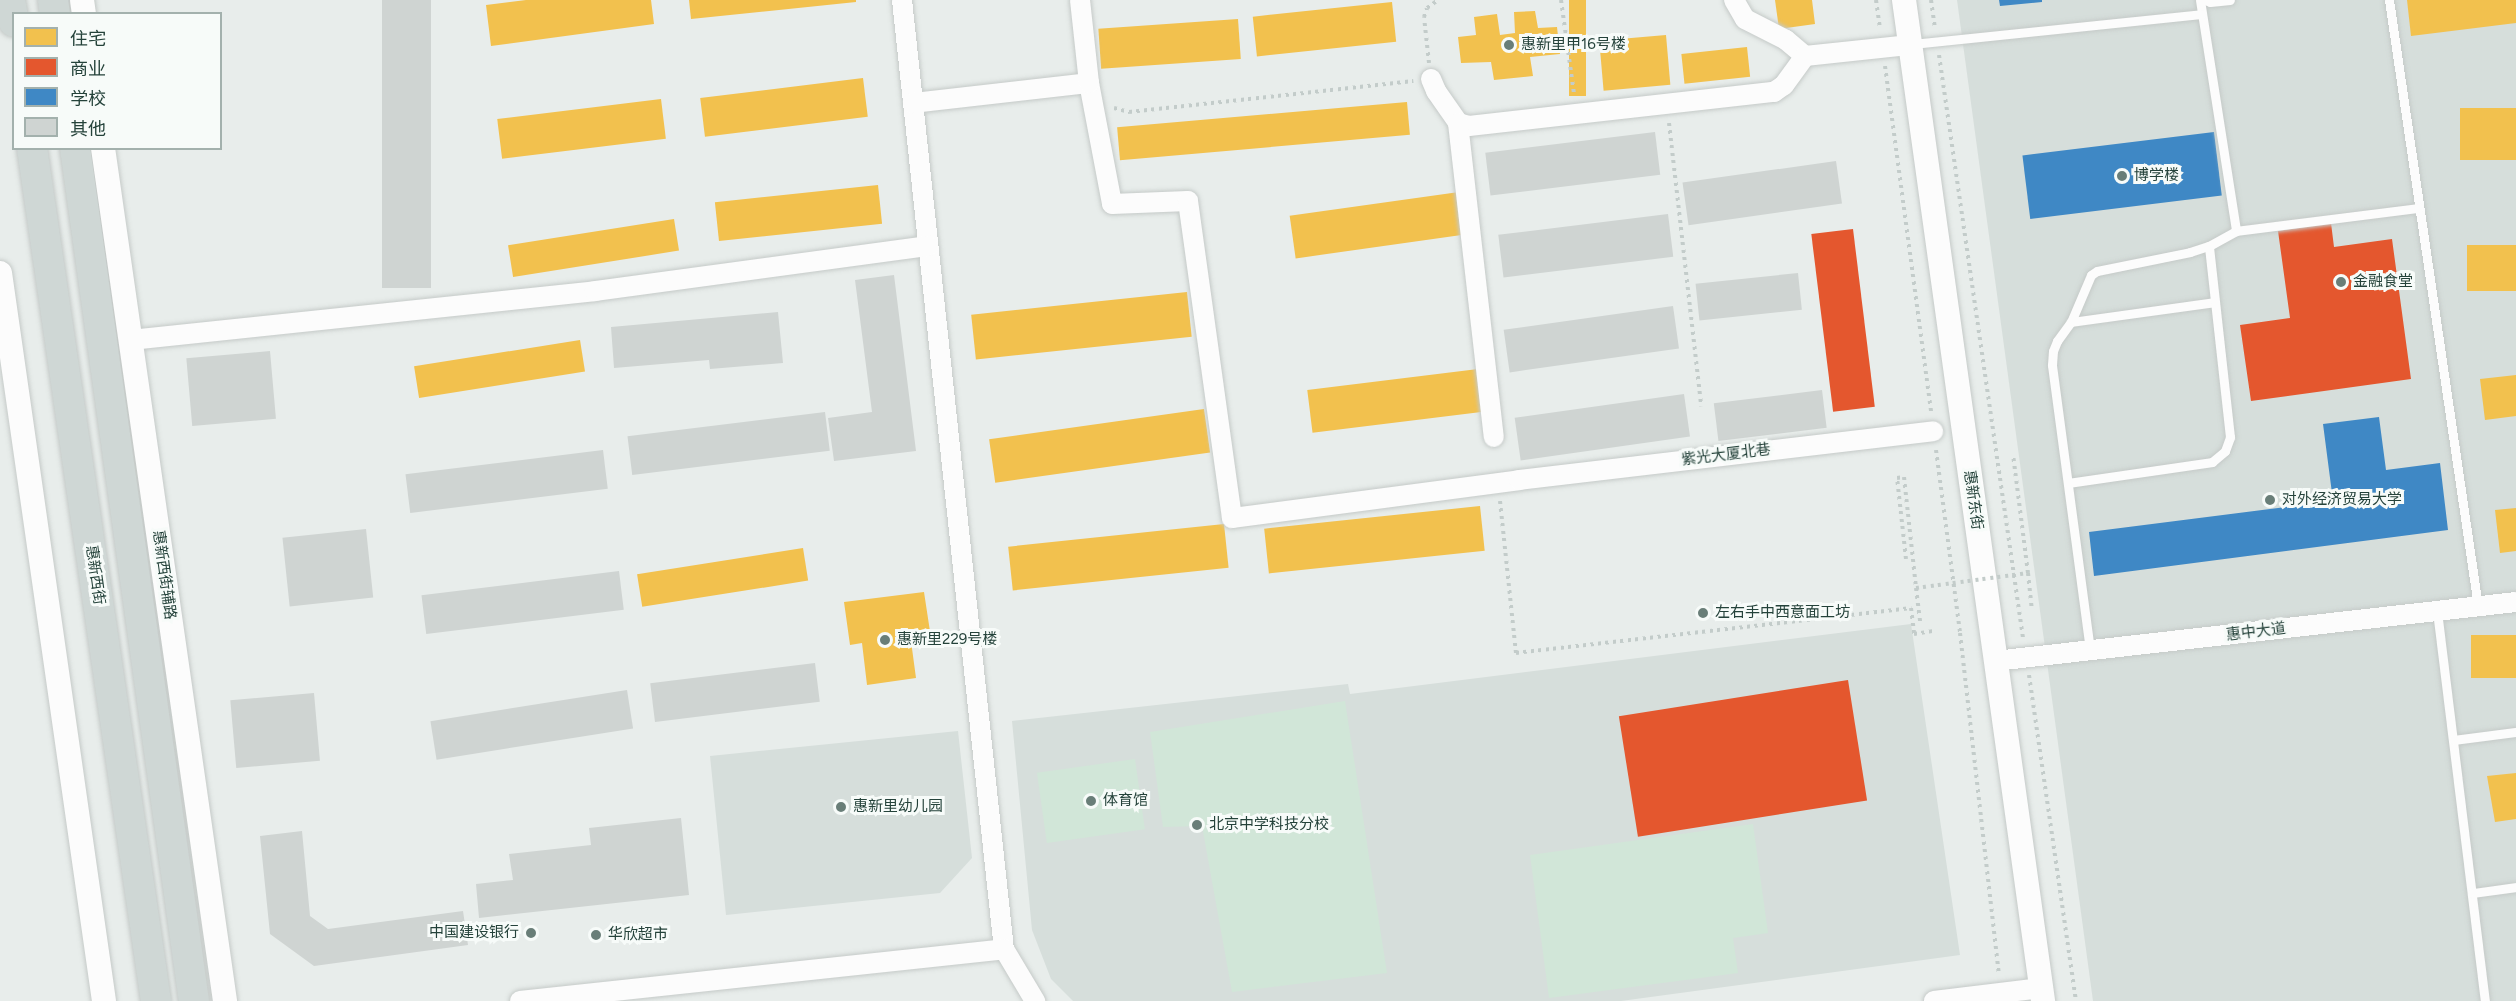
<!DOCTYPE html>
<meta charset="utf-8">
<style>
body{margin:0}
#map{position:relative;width:2516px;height:1001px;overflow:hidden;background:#e8edeb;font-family:Figtree,"Noto Sans SC",sans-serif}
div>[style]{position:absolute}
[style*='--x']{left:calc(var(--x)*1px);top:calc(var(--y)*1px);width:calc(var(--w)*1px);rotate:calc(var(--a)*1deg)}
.built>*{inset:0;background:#d6dedb}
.green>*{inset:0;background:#d1e6d8;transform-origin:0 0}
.homes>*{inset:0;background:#f2c14e;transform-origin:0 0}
.shops>*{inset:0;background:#e4572e;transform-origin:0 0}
.schools>*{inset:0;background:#3f88c5;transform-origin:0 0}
.building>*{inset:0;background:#cfd4d2;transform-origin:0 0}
.path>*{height:4px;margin-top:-2px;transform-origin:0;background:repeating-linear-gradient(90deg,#c3ccca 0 3px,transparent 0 7.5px)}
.roads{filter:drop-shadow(0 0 2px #c5cac8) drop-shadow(0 0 2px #c5cac8)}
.service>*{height:9px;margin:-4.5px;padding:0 4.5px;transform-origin:4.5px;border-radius:4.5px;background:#fcfcfc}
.minor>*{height:20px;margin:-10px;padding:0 10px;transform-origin:10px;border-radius:10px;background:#fcfcfc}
.tertiary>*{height:24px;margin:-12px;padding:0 12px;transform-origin:12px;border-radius:12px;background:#fcfcfc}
.primary>*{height:30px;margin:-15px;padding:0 15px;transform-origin:15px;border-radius:15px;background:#cfd7d5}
.path-bridge>*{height:4px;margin-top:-2px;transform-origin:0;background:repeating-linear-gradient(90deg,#c3ccca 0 3px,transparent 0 7.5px)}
.dots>*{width:16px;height:16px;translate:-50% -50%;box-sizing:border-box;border:3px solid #f7fbf9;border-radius:50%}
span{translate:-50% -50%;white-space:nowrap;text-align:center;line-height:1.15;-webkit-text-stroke:6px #f7fbf9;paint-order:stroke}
.poi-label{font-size:15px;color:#24423a}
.left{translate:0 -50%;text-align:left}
.right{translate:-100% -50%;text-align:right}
.street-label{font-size:15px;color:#24423a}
.legend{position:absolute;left:12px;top:12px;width:210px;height:138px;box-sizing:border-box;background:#f7fbf9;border:2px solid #a3b1ad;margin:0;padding:8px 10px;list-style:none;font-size:18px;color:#24423a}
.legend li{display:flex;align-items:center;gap:12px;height:30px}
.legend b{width:30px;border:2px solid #a3b1ad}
</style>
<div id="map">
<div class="built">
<i style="clip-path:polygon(1957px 0,2516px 0,2516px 1001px,2093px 1001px)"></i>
<i style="clip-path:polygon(1911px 624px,1960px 955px,1621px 1001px,1073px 1001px,1051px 979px,1032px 930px,1012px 721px,1348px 684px,1350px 694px)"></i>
<i style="clip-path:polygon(958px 731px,972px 858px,940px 893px,726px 915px,710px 756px)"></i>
</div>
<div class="green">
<i style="clip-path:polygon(1345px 701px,1387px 973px,1232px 992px,1202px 826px,1163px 827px,1150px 732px)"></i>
<i style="left:1135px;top:759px;width:71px;height:99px;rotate:82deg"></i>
<i style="clip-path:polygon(1753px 824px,1768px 933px,1733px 938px,1738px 973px,1549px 998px,1530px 855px)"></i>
</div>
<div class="homes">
<i style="clip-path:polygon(526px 0,651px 0,654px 24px,491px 46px,486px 5px)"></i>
<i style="clip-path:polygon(689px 0,856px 0,856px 2px,691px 19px)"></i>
<i style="left:1569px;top:0;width:17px;height:96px"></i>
<i style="clip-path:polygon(1775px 0,1812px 0,1815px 24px,1779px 29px)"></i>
<i style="clip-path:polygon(2407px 0,2516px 0,2516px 23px,2411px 36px)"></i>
<i style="left:1392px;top:2px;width:40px;height:140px;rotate:84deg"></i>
<i style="clip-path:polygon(1535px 11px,1538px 28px,1557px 27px,1560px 54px,1530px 57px,1533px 76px,1494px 80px,1491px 62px,1461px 63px,1458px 37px,1476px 35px,1474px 17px,1497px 14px,1500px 35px,1515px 33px,1514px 12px)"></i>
<i style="left:1238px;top:19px;width:40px;height:140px;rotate:86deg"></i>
<i style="left:1666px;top:35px;width:50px;height:67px;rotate:85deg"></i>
<i style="left:1747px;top:47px;width:30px;height:66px;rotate:84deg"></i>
<i style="left:863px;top:78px;width:39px;height:164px;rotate:83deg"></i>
<i style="left:661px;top:99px;width:40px;height:165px;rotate:83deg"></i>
<i style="left:1407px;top:102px;width:33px;height:291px;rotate:85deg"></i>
<i style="left:2516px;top:108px;width:52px;height:56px;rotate:90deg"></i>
<i style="left:878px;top:185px;width:39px;height:164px;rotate:84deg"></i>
<i style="left:1459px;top:192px;width:43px;height:171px;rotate:82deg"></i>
<i style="left:674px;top:219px;width:32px;height:168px;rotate:81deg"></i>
<i style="left:2516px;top:245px;width:46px;height:49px;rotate:90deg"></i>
<i style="left:1187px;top:292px;width:45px;height:217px;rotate:84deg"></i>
<i style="left:580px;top:340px;width:32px;height:168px;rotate:81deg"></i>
<i style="left:1478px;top:369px;width:43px;height:172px;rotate:83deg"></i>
<i style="clip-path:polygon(2516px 375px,2516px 416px,2485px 420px,2480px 379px)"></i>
<i style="left:1204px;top:409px;width:44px;height:217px;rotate:82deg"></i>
<i style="left:1480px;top:506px;width:45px;height:217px;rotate:84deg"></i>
<i style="clip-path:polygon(2516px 508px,2516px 551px,2500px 553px,2495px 510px)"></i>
<i style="left:1224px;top:524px;width:44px;height:217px;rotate:84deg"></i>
<i style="left:803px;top:548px;width:33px;height:168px;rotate:81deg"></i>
<i style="clip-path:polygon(924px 592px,931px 638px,911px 641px,916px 678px,867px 685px,862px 643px,850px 645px,844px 602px)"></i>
<i style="left:2516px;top:635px;width:43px;height:45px;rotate:90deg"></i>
<i style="clip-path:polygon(2516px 773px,2516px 819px,2495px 822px,2487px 776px)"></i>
</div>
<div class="shops">
<i style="clip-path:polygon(2331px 223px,2334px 247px,2392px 239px,2411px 379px,2251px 401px,2240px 325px,2290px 318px,2278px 231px)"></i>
<i style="left:1853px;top:229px;width:179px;height:42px;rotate:83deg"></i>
<i style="left:1848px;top:680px;width:122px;height:232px;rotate:81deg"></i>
</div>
<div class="schools">
<i style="clip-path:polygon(1999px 0,2042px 0,2042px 2px,2000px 6px)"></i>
<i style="left:2214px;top:132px;width:64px;height:193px;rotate:83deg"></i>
<i style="clip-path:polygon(2379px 417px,2386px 470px,2440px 463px,2448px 530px,2094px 576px,2089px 532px,2333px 501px,2323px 424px)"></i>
</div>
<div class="building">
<i style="left:382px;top:0;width:49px;height:288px"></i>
<i style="left:1655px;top:132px;width:43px;height:171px;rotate:83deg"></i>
<i style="left:1836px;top:161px;width:43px;height:155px;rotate:82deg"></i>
<i style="left:1668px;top:214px;width:43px;height:171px;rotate:83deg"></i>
<i style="left:1798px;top:273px;width:37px;height:103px;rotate:84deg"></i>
<i style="clip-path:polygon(894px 275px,916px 451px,834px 461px,828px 418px,872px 412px,855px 280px)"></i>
<i style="left:1673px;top:306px;width:43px;height:171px;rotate:82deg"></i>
<i style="clip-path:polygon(778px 312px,783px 363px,710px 369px,709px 360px,614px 368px,611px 327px)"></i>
<i style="left:270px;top:351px;width:68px;height:84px;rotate:85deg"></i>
<i style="left:1822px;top:390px;width:38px;height:109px;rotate:83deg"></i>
<i style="left:1684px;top:394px;width:43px;height:171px;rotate:82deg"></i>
<i style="left:825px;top:412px;width:39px;height:199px;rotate:83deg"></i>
<i style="left:603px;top:450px;width:39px;height:199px;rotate:83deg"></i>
<i style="left:366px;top:529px;width:69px;height:84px;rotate:84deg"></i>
<i style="left:619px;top:571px;width:39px;height:199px;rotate:83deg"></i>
<i style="left:815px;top:663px;width:39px;height:166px;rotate:83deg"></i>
<i style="left:627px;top:690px;width:39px;height:199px;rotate:81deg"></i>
<i style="left:314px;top:693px;width:68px;height:84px;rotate:85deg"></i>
<i style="clip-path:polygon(681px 818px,689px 895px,479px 918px,476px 884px,513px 880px,509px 854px,591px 845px,589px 828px)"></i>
<i style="clip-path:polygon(302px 831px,310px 916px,328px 929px,463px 911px,468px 945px,314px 966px,270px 934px,260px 836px)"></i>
</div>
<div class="path">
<i style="--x:1561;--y:0;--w:95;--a:82.1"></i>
<i style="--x:1876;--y:0;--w:29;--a:82"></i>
<i style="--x:1931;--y:0;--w:29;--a:82"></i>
<i style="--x:1939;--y:55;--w:589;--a:81.8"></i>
<i style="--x:1429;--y:63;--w:46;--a:-96.2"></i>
<i style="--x:1424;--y:17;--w:9;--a:-72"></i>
<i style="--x:1427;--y:8;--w:14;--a:-36"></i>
<i style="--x:1885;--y:66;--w:350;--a:82.4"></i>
<i style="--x:1114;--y:108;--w:16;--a:15"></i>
<i style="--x:1129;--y:112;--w:286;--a:-6.2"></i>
<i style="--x:1669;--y:123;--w:285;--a:83.5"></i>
<i style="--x:1936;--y:450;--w:185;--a:82.5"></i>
<i style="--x:1960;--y:633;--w:344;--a:83.5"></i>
<i style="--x:1500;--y:501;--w:153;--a:84"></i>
<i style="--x:1516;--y:653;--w:398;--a:-6.5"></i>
<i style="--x:1911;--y:608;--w:26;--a:83"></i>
<i style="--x:1914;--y:634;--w:20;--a:-9"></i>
<i style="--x:2028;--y:573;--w:37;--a:84"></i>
<i style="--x:1916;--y:588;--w:35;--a:83"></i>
<i style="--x:2029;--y:675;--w:329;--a:81.8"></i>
</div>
<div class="roads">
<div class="service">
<i style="--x:2200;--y:0;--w:234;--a:81.1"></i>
<i style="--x:2205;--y:0;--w:5;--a:22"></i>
<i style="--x:2210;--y:2;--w:20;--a:-6"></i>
<i style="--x:2389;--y:0;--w:613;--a:81.65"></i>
<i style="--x:1912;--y:44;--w:291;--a:-5.9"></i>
<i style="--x:2071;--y:322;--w:145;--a:-7.9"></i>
<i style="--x:2068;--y:483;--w:146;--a:-8.3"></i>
<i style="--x:2212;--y:462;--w:17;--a:-40"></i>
<i style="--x:2225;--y:451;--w:15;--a:-70"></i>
<i style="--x:2230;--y:437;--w:192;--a:-96.3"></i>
<i style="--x:2437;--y:611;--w:393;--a:83"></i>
<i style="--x:2090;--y:650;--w:288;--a:-97.6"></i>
<i style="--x:2052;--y:365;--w:14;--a:-86"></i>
<i style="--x:2053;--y:351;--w:11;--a:-68"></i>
<i style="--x:2057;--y:341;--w:24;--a:-54"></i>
<i style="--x:2071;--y:322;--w:51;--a:-66.9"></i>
<i style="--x:2091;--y:275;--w:7;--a:-34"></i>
<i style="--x:2097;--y:271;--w:95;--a:-11.5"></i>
<i style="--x:2190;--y:252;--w:20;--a:-18"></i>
<i style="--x:2209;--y:246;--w:31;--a:-29"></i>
<i style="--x:2236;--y:231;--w:184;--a:-7.2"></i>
<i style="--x:2454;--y:740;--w:63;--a:-7.4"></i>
<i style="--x:2473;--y:893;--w:43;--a:-7.9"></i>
</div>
<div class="minor">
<i style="--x:902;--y:0;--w:954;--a:83.87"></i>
<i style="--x:1004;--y:949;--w:61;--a:59.2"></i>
<i style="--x:1734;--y:0;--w:22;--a:60"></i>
<i style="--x:1745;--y:19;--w:46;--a:27.1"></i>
<i style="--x:1786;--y:40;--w:25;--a:40"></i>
<i style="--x:1431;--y:79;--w:13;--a:67"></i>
<i style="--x:1436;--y:91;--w:39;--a:55"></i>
<i style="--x:1458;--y:123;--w:11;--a:15"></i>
<i style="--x:1469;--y:126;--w:307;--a:-6.4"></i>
<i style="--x:1774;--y:92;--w:12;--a:-35"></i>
<i style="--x:1784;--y:85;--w:36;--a:-54"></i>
<i style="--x:1805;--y:56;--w:106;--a:-6"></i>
<i style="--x:1089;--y:83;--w:123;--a:79.2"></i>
<i style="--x:1112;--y:204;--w:76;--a:-2.3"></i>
<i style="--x:1188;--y:201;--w:320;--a:82.1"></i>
<i style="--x:1232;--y:518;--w:290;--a:-7.5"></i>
<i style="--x:1519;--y:480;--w:417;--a:-6.7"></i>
<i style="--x:913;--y:103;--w:177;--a:-6.5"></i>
<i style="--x:1089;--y:83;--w:83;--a:-96.2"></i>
<i style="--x:1458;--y:123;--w:316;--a:83.5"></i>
<i style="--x:131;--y:340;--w:467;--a:-6"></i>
<i style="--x:595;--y:291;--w:336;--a:-7.7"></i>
<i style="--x:1995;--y:661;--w:524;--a:-6.46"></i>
<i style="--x:520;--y:1001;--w:487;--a:-6.1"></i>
<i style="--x:1934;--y:1001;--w:108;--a:-6.9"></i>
</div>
<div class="tertiary">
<i style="--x:82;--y:0;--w:14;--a:82"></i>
<i style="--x:1904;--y:0;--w:1011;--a:82.09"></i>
<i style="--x:103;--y:148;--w:862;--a:81.86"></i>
<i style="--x:0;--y:273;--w:735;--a:81.87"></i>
</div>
<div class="primary">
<i style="--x:10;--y:0;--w:22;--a:80"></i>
<i style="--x:53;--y:0;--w:14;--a:82"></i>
<i style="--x:32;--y:148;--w:862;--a:81.73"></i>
<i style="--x:75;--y:148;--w:861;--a:82.06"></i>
</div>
</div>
<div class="path-bridge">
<i style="--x:1906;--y:559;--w:81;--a:-96.3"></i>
<i style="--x:1897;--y:478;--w:7;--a:-8"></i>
<i style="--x:1904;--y:477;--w:112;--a:83.8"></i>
<i style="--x:1916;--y:588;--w:113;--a:-7.6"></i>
<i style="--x:2028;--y:573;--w:119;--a:-97.2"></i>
</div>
<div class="dots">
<i style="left:1509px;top:45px;background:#697e78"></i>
<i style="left:2122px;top:176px;background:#697e78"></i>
<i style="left:2341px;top:282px;background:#697e78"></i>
<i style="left:2270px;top:500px;background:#697e78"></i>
<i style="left:1703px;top:613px;background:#697e78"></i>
<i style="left:885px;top:640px;background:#697e78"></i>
<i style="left:1091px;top:801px;background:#697e78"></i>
<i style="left:841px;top:807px;background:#697e78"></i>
<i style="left:1197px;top:825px;background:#697e78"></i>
<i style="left:531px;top:933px;background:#697e78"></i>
<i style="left:596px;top:935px;background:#697e78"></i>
</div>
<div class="poi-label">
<span class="left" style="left:1521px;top:45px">惠新里甲16号楼</span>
<span class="left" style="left:2134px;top:176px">博学楼</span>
<span class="left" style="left:2353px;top:282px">金融食堂</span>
<span class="left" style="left:2282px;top:500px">对外经济贸易大学</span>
<span class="left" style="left:1715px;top:613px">左右手中西意面工坊</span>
<span class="left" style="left:897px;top:640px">惠新里229号楼</span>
<span class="left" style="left:1103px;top:801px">体育馆</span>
<span class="left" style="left:853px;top:807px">惠新里幼儿园</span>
<span class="left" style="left:1209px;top:825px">北京中学科技分校</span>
<span class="right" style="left:519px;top:933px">中国建设银行</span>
<span class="left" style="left:608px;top:935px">华欣超市</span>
</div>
<div class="street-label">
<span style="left:1726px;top:455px;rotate:-7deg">紫光大厦北巷</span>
<span style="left:1973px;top:500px;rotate:82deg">惠新东街</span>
<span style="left:95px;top:575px;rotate:82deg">惠新西街</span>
<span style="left:164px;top:575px;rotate:82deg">惠新西街辅路</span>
<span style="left:2256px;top:632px;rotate:-7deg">惠中大道</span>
</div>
<ul class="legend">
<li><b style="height:16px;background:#f2c14e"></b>住宅</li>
<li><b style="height:16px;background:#e4572e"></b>商业</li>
<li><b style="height:16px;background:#3f88c5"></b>学校</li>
<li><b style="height:16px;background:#cfd4d2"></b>其他</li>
</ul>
</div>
